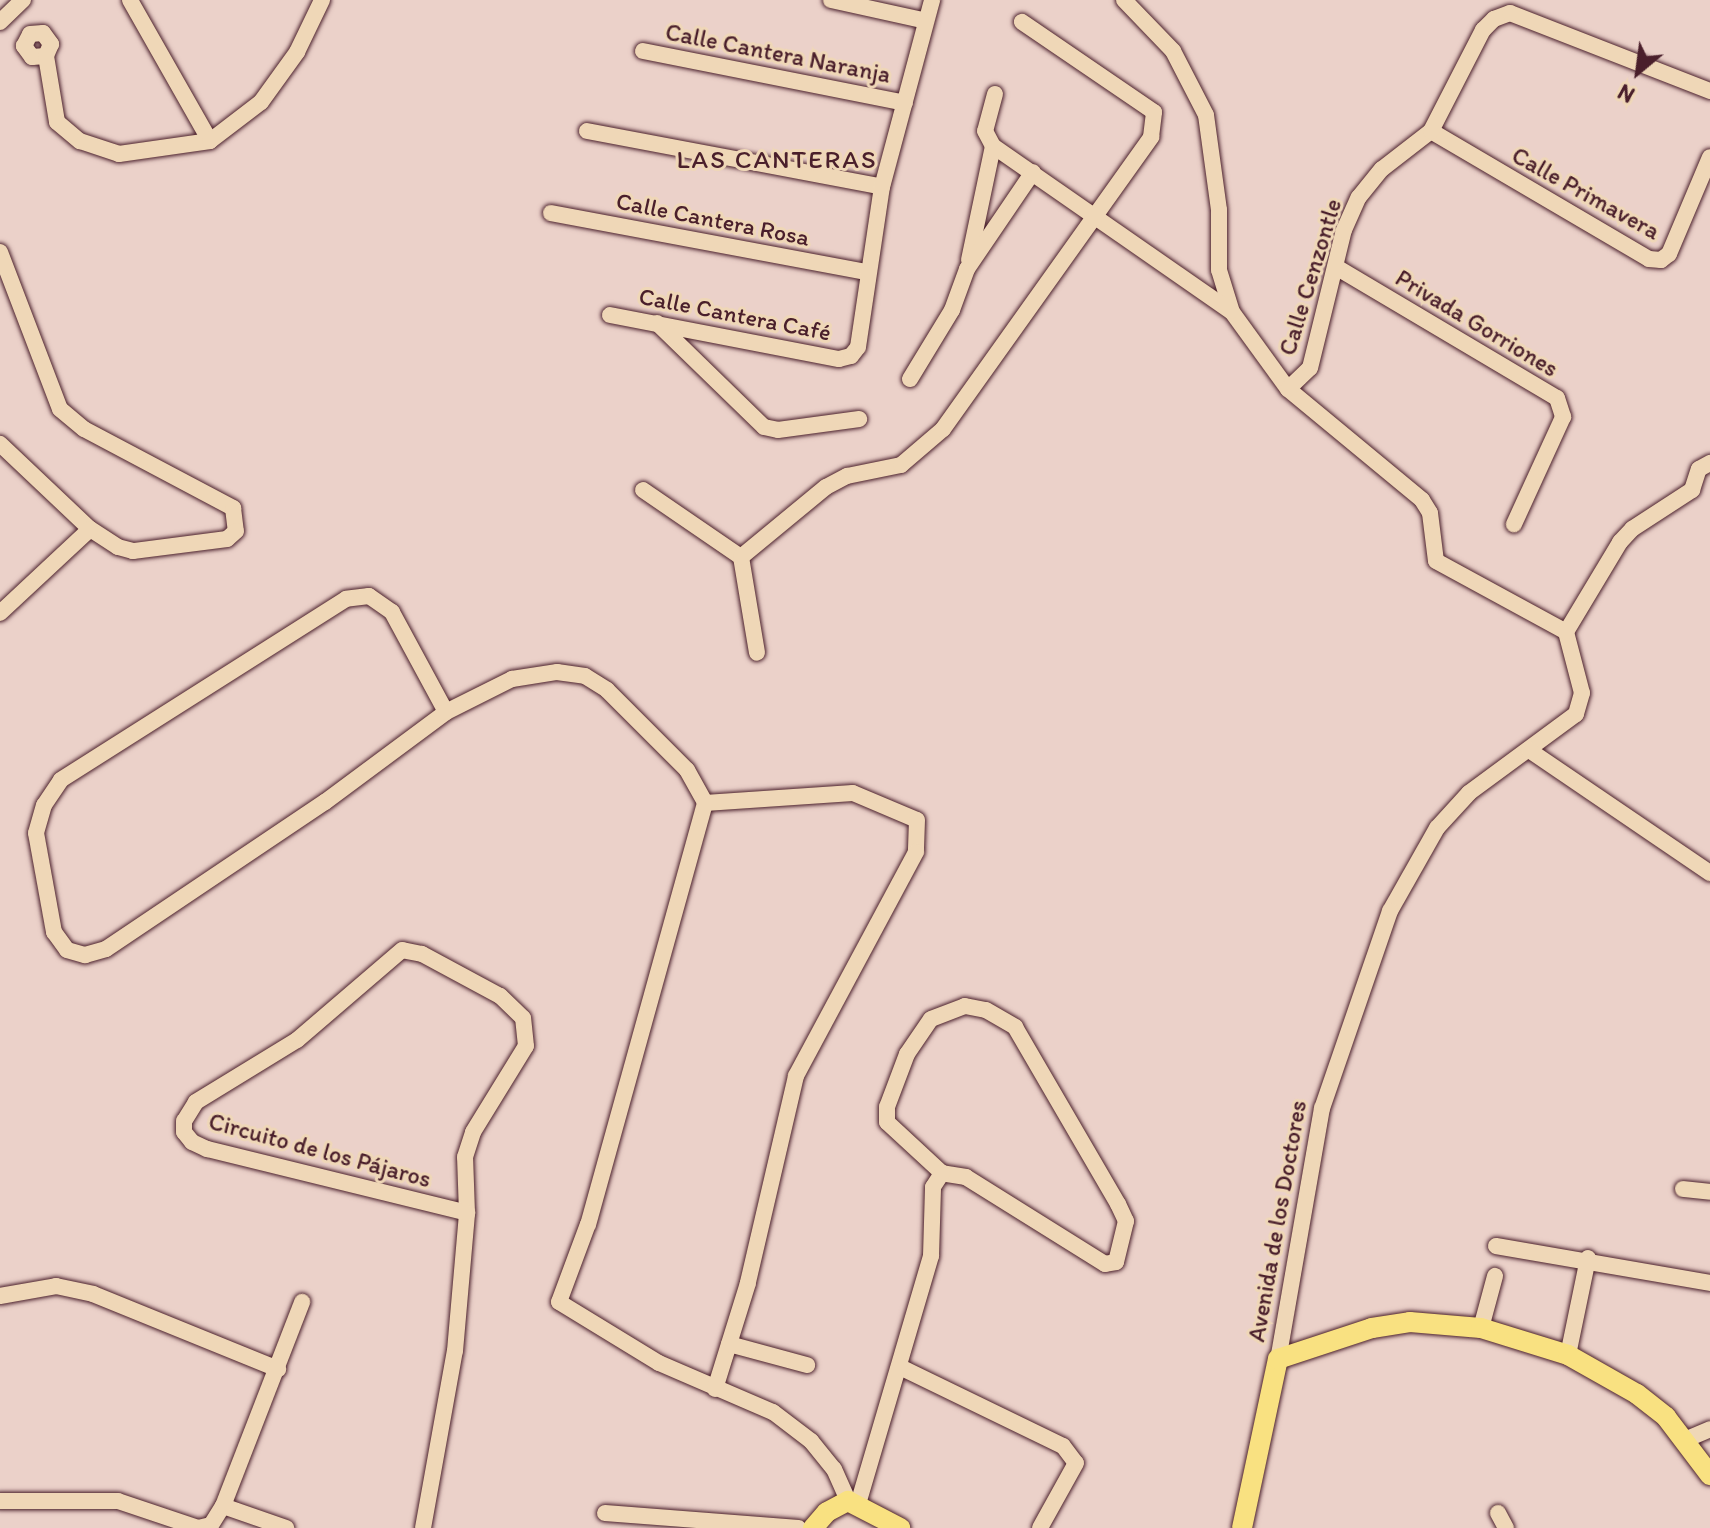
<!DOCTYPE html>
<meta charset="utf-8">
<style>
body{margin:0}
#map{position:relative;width:1710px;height:1528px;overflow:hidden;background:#ebd1c9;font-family:Itim,sans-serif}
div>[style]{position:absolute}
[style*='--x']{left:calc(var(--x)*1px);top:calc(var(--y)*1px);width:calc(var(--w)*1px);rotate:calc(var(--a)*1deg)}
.roads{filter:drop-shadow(0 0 2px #4a1f2b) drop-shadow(0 0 2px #4a1f2b)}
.minor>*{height:16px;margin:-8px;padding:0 8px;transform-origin:8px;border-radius:8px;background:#efd7b7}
.major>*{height:20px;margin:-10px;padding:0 10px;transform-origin:10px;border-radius:10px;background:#f9e181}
span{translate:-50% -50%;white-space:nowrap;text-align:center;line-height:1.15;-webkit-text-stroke:6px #efd7b7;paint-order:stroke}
.street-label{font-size:24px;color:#4a1f2b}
.neighbourhood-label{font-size:26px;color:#4a1f2b;letter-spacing:2px}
.north{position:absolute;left:1598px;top:32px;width:80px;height:80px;-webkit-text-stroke:6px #efd7b7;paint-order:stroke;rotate:209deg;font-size:22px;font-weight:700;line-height:32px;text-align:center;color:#4a1f2b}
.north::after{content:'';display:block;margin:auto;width:28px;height:36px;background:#4a1f2b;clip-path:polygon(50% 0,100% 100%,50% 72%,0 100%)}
</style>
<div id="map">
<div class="roads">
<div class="minor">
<i style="--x:831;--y:0;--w:93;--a:12.4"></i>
<i style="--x:1124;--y:0;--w:71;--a:46.1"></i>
<i style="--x:1173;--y:51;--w:72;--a:62.7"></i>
<i style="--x:1206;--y:115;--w:96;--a:82.2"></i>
<i style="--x:1219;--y:210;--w:60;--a:90"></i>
<i style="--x:1219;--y:270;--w:44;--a:72.8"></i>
<i style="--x:1232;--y:312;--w:95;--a:54"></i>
<i style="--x:1288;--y:389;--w:174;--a:39.6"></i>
<i style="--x:1422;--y:500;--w:15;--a:58"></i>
<i style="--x:1430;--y:513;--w:48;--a:82.9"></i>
<i style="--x:1436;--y:561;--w:148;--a:28.6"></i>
<i style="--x:1566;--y:632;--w:63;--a:75.3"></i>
<i style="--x:1582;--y:693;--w:22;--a:106"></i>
<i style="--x:1576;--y:714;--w:133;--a:143.6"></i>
<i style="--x:1469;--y:793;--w:47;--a:132.4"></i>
<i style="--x:1437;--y:828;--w:95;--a:119.5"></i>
<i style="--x:1390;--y:911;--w:208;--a:109"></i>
<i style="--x:1322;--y:1108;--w:255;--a:99.9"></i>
<i style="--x:0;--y:22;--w:32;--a:-44"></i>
<i style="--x:643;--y:51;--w:267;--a:11.2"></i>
<i style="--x:46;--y:56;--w:14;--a:176"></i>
<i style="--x:32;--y:57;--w:14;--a:-126"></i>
<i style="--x:24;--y:46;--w:13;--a:-63"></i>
<i style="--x:30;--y:34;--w:13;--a:-4"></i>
<i style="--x:43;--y:33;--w:14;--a:54"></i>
<i style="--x:51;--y:44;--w:13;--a:113"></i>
<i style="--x:46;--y:56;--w:67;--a:80.5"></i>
<i style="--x:57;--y:122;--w:30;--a:40"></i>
<i style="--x:80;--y:141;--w:41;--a:18.4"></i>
<i style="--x:119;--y:154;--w:92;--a:-8.1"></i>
<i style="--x:210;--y:141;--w:162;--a:-119.6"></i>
<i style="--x:995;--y:94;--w:38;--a:105"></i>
<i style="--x:985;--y:131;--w:17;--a:62"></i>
<i style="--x:993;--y:146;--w:289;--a:34.8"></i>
<i style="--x:587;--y:131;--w:300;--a:10.7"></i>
<i style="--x:1431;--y:131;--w:253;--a:30.4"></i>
<i style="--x:1649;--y:259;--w:12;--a:5"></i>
<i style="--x:1661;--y:260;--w:10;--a:-37"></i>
<i style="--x:1669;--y:254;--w:105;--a:-67.1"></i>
<i style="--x:210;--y:141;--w:64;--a:-37.4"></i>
<i style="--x:261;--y:102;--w:62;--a:-54.2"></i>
<i style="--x:297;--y:52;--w:58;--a:-64.3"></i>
<i style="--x:551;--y:213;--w:320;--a:10.6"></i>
<i style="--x:0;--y:252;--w:168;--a:69.1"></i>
<i style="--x:60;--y:409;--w:31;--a:40"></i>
<i style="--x:84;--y:429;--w:169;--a:27.9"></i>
<i style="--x:233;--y:508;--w:23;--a:83"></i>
<i style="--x:236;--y:531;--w:12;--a:138"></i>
<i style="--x:227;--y:539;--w:95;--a:172.7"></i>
<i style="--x:133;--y:551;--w:16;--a:-165"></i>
<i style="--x:118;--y:547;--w:33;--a:-147"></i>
<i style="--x:90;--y:529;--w:124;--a:-136.6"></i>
<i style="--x:969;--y:260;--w:116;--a:-78.1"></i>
<i style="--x:1336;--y:267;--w:257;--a:30.7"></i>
<i style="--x:1557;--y:398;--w:20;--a:72"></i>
<i style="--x:1563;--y:417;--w:118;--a:114.6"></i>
<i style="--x:610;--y:315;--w:233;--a:10.9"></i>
<i style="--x:839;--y:359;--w:12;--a:-14"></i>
<i style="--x:851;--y:356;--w:11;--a:-52"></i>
<i style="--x:858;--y:347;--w:162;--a:-81.5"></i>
<i style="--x:882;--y:187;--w:194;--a:-75"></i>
<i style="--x:657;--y:323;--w:149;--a:44.2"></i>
<i style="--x:764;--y:427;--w:14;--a:12"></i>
<i style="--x:778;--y:430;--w:82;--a:-7.7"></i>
<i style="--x:910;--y:379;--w:81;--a:-58.7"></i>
<i style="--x:952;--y:310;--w:44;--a:-69.9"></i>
<i style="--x:967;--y:269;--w:117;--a:-55.8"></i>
<i style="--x:1288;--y:389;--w:30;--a:-44"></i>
<i style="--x:1310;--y:368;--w:142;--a:-76.2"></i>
<i style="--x:1344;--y:230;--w:36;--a:-66"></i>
<i style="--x:1359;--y:197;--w:36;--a:-51"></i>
<i style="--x:1382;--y:169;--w:62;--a:-37.8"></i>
<i style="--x:1431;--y:131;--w:114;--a:-62.8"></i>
<i style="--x:1483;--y:30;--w:16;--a:-45"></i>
<i style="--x:1494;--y:19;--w:17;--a:-21"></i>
<i style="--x:1510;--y:13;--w:215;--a:21.3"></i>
<i style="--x:643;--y:490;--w:119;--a:34.4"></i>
<i style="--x:741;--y:557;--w:97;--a:80.5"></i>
<i style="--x:741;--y:557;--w:110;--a:-39.5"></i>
<i style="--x:826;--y:487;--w:24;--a:-28"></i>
<i style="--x:847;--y:476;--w:55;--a:-11.5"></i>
<i style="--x:901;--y:465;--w:55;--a:-40.6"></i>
<i style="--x:943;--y:429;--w:359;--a:-54.5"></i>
<i style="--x:1151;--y:137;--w:25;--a:-83"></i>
<i style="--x:1154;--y:112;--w:160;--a:-145.7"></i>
<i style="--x:0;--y:613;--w:123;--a:-43"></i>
<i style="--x:1566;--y:632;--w:105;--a:-59"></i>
<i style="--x:1620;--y:542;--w:18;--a:-47"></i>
<i style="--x:1632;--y:529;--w:72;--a:-33"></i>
<i style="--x:1692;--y:490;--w:22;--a:-72"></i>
<i style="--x:1699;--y:469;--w:13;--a:-29"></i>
<i style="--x:446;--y:712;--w:114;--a:-118.4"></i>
<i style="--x:392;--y:612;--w:28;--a:-145"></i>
<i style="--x:369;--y:596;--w:23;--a:173"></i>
<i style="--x:346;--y:599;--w:338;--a:147.6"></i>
<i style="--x:61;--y:780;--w:30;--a:124"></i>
<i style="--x:44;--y:805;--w:29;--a:106"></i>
<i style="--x:36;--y:833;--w:101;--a:79.7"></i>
<i style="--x:54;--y:932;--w:22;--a:54"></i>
<i style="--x:67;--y:950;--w:19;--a:16"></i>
<i style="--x:85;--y:955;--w:22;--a:-16"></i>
<i style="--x:106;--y:949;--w:264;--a:-33.9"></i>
<i style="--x:325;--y:802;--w:151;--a:-36.6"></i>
<i style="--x:446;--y:712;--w:74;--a:-26.6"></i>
<i style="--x:512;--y:679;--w:46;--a:-8.8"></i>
<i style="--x:557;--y:672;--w:28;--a:8"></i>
<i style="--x:585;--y:676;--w:26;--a:32"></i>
<i style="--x:607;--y:690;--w:113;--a:45"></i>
<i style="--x:687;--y:770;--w:38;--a:61"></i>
<i style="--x:705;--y:803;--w:437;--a:105.5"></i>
<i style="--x:588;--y:1224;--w:83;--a:110.4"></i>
<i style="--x:559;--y:1302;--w:117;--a:31.4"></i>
<i style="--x:659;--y:1363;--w:124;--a:23.3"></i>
<i style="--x:773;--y:1412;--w:48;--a:37.3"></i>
<i style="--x:811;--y:1441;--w:36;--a:51"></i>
<i style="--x:834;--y:1469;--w:35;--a:66"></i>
<i style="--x:1529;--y:750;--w:219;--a:34.2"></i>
<i style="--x:705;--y:803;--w:148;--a:-3.9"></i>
<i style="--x:853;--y:793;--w:69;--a:22.9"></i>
<i style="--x:917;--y:820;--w:32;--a:92"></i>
<i style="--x:916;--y:852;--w:254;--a:118.2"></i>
<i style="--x:796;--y:1076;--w:212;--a:103.1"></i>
<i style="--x:748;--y:1283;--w:111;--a:107.3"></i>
<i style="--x:965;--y:1006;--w:21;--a:11"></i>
<i style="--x:986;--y:1010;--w:34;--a:30"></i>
<i style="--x:1015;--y:1027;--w:205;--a:59.8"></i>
<i style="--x:1118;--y:1204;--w:19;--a:65"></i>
<i style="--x:1126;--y:1221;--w:42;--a:103.7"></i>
<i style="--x:1116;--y:1262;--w:11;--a:170"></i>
<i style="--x:1105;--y:1264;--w:164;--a:-148"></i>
<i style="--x:966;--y:1177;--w:24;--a:-171"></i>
<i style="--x:942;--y:1173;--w:75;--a:-137.2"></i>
<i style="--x:887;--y:1122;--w:15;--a:-90"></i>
<i style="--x:887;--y:1107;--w:57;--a:-69.3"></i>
<i style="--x:907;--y:1054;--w:42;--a:-55.6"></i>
<i style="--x:931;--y:1019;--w:36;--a:-21"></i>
<i style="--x:1683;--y:1189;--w:27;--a:6"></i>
<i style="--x:1496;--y:1246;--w:217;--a:9.8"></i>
<i style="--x:0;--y:1296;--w:57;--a:-10.1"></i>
<i style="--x:56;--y:1286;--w:38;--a:12"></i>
<i style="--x:93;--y:1294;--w:200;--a:22.1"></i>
<i style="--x:1481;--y:1328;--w:54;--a:-74.9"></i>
<i style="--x:729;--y:1344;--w:81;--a:15.1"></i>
<i style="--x:1568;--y:1355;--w:99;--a:-78.3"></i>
<i style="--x:900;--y:1367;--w:181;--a:25.9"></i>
<i style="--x:1063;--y:1446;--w:21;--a:53"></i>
<i style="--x:1076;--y:1463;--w:74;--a:119"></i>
<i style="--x:1687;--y:1439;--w:25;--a:-23"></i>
<i style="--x:0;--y:1501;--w:118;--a:0"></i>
<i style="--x:118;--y:1501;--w:84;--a:18.6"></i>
<i style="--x:858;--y:1504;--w:259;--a:-73.6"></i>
<i style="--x:931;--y:1256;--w:69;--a:-88.3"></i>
<i style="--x:933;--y:1187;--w:17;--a:-57"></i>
<i style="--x:223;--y:1506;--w:67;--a:19.2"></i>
<i style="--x:605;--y:1513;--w:194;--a:4.4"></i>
<i style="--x:1498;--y:1513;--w:17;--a:62"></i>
<i style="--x:198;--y:1528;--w:13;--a:-13"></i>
<i style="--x:211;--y:1525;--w:22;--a:-58"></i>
<i style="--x:223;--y:1506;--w:219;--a:-68.8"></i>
<i style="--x:423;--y:1528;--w:180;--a:-79.8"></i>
<i style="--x:455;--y:1351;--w:139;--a:-85"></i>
<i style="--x:467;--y:1213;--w:56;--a:-92"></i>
<i style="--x:465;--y:1157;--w:26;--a:-72"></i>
<i style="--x:473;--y:1132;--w:101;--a:-58.4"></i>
<i style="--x:526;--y:1046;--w:28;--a:-96"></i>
<i style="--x:523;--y:1018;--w:32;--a:-136"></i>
<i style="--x:500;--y:996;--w:89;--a:-151.7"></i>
<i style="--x:422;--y:954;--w:20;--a:-169"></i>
<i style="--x:402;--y:950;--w:138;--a:139.4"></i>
<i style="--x:297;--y:1040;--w:119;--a:148.5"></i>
<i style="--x:196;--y:1102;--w:22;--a:122"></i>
<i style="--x:184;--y:1121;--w:11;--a:90"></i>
<i style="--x:184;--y:1132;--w:13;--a:51"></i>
<i style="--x:192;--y:1142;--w:17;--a:25"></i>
<i style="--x:207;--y:1149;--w:268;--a:13.8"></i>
</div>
<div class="major">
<i style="--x:813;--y:1528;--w:21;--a:-49"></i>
<i style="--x:827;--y:1512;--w:24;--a:-28"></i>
<i style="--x:848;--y:1501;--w:59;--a:27.4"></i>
<i style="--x:1242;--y:1528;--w:173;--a:-78"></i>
<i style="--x:1278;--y:1359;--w:99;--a:-18.3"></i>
<i style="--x:1372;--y:1328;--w:38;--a:-9"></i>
<i style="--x:1410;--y:1322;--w:71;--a:4.8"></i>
<i style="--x:1481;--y:1328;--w:91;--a:17.2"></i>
<i style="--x:1568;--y:1355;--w:79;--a:29.5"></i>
<i style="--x:1637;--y:1394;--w:37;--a:38"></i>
<i style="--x:1666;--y:1417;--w:73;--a:52.8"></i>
</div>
</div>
<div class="street-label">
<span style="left:778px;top:53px;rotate:11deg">Calle Cantera Naranja</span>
<span style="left:1586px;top:193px;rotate:29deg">Calle Primavera</span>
<span style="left:713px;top:219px;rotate:11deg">Calle Cantera Rosa</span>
<span style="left:1310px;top:277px;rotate:-73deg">Calle Cenzontle</span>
<span style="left:735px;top:314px;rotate:11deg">Calle Cantera Café</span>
<span style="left:1477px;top:323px;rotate:31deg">Privada Gorriones</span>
<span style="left:320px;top:1150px;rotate:15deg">Circuito de los Pájaros</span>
<span style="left:1277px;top:1221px;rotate:-80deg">Avenida de los Doctores</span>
</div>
<div class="neighbourhood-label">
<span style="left:777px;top:160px">LAS CANTERAS</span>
</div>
<div class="north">N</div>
</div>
